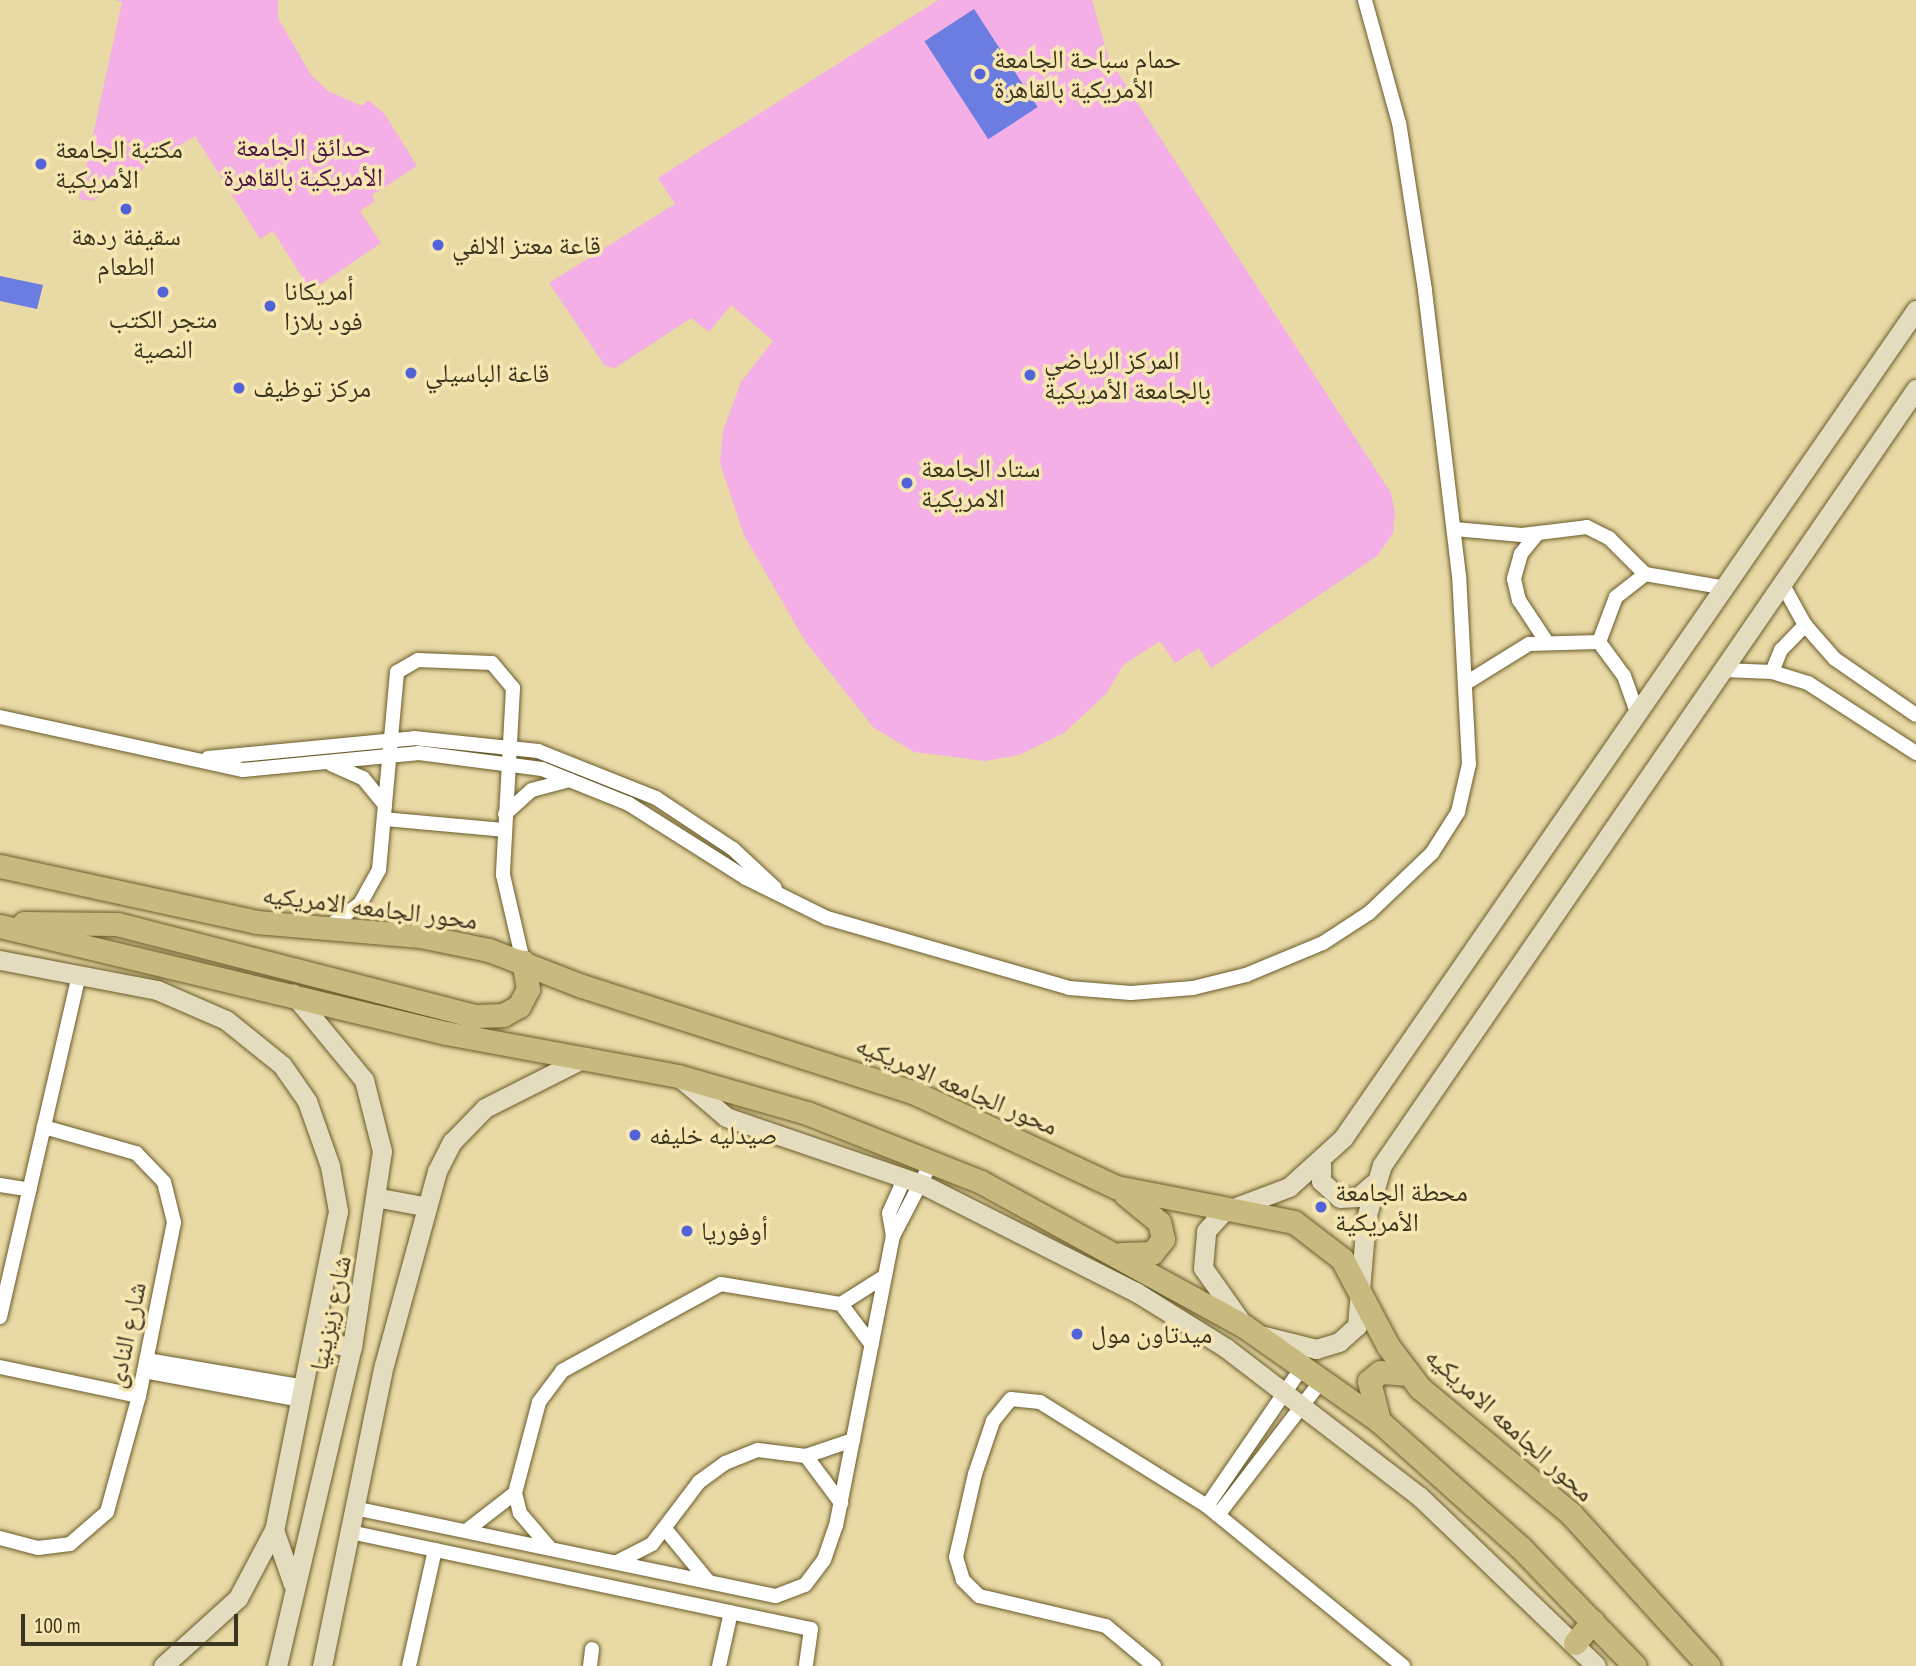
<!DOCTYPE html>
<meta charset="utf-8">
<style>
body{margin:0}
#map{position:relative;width:1916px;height:1666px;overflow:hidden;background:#e8d9a5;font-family:"PT Sans Narrow","Noto Naskh Arabic",sans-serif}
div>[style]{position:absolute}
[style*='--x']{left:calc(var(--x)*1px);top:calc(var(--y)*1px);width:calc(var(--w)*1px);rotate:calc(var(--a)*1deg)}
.green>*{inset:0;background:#f3afe6}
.water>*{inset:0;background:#6b7de0;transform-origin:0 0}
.roads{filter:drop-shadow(0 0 2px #6a5c2b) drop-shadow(0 0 2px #6a5c2b)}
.street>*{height:14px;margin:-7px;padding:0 7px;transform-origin:7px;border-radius:7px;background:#fff}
.secondary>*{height:19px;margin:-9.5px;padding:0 9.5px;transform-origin:9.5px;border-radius:9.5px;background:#e4dcbf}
.primary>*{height:23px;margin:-11.5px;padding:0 11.5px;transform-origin:11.5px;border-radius:11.5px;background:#c8b97f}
.dots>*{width:19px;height:19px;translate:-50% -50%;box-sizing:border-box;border:4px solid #f5e6b2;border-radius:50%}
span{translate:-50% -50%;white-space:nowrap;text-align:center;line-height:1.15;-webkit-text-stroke:7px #f5e6b2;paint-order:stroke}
.poi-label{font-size:26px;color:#3b3520}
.left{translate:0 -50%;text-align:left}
.park-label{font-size:26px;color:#4d1446}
.street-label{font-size:26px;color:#3b3520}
.scale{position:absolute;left:21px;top:1614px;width:217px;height:32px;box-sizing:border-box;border:4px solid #3b3520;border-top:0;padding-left:9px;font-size:21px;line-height:24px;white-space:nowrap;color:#3b3520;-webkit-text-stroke:5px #f5e6b2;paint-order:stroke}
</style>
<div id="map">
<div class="green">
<i style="clip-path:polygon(114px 0,278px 0,278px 18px,311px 75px,328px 91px,362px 106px,368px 100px,384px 113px,417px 166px,372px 195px,375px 201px,360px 211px,381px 243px,311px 291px,273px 231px,260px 239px,195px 136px,92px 201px,79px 199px,122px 2px)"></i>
<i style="clip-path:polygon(938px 0,1092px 0,1109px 59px,1391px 493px,1395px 513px,1393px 533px,1377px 556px,1211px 668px,1199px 648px,1175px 663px,1160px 641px,1123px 665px,1107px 693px,1064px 733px,1019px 755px,985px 761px,914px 752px,873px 727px,805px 641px,744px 535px,720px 463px,723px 431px,741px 382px,773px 341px,731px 305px,709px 332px,691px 318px,615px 368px,605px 366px,549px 283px,675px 204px,658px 178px)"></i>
</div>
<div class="water">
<i style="left:974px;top:9px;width:117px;height:59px;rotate:57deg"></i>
<i style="clip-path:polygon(0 276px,43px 285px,37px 309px,0 301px)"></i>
</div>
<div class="roads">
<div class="street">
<i style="--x:1454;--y:529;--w:68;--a:5"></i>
<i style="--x:1522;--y:535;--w:65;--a:-7"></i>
<i style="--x:1587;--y:527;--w:25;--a:27"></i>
<i style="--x:1609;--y:538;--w:51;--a:45"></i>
<i style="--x:1645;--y:574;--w:82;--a:9.8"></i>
<i style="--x:1537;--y:534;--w:26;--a:129"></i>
<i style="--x:1521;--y:554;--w:26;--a:106"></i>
<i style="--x:1514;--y:579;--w:22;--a:77"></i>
<i style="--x:1519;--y:600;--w:49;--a:56.6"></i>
<i style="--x:1784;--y:587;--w:43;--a:61.1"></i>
<i style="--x:1805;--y:625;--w:45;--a:48.6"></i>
<i style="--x:1835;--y:659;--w:98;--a:34.7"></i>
<i style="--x:1599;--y:642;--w:48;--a:-69.3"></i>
<i style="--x:1616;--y:597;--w:37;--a:-38"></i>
<i style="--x:1724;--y:670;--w:48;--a:2.4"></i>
<i style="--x:1772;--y:672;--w:38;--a:17"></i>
<i style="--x:1808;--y:683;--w:129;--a:32.9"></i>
<i style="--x:1772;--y:672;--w:24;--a:-68"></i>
<i style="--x:1781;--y:650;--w:35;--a:-46"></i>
<i style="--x:1466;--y:683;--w:74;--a:-31.8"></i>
<i style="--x:1529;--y:644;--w:70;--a:-1.6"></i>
<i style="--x:1599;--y:642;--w:42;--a:53.7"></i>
<i style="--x:1624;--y:676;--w:41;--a:70.3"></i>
<i style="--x:0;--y:717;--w:249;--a:12.3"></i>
<i style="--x:243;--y:770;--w:177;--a:-5.5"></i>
<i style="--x:419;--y:753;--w:124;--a:7.4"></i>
<i style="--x:542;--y:769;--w:94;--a:21.9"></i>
<i style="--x:629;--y:804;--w:138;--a:32.3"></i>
<i style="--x:746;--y:878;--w:90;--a:26.3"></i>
<i style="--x:827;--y:918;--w:252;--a:16.1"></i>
<i style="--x:1069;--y:988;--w:62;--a:4.6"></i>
<i style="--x:1131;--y:993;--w:62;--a:-4.6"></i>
<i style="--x:1193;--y:988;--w:55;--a:-13.8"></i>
<i style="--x:1246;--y:975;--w:83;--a:-22.6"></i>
<i style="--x:1323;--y:943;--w:55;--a:-33.1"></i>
<i style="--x:1369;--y:913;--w:87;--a:-43.6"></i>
<i style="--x:1432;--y:853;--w:49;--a:-57.6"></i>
<i style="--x:1458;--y:812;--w:49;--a:-77.1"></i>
<i style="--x:1469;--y:764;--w:188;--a:-93"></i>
<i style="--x:1459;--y:576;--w:288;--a:-96.8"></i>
<i style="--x:1425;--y:290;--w:169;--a:-98.8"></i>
<i style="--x:1399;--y:123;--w:128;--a:-105.5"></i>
<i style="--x:208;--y:758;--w:207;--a:-5.5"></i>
<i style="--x:414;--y:738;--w:125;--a:6"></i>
<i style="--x:538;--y:751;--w:127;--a:21.7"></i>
<i style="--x:656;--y:798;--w:92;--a:33.5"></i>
<i style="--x:733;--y:849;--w:57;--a:42.9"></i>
<i style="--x:331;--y:764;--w:35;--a:24"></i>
<i style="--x:363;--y:778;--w:35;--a:51"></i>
<i style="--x:505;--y:814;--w:36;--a:-42"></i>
<i style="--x:532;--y:790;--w:39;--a:-15"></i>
<i style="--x:384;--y:819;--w:121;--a:5.2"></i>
<i style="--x:328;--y:927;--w:39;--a:-36"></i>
<i style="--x:360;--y:904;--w:39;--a:-61"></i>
<i style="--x:379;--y:870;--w:199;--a:-84.8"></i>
<i style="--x:397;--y:672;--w:24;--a:-30"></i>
<i style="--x:418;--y:660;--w:74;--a:2.3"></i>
<i style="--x:492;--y:663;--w:33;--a:50"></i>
<i style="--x:513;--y:688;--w:187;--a:93.1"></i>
<i style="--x:503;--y:875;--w:88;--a:76.9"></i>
<i style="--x:0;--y:1185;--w:30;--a:9"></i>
<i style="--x:893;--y:1236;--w:23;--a:-100"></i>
<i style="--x:889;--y:1213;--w:39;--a:-66"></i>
<i style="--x:841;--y:1304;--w:52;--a:-32.5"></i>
<i style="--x:0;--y:1317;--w:351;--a:-77"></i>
<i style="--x:147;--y:1360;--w:160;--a:9.7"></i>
<i style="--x:0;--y:1367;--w:142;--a:11.8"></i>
<i style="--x:144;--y:1371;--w:160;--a:10.5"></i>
<i style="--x:806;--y:1456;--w:59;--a:53.3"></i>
<i style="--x:1207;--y:1506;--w:168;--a:-55.6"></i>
<i style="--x:354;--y:1508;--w:431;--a:11.8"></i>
<i style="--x:776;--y:1596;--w:31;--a:-21"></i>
<i style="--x:805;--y:1585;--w:31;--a:-53"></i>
<i style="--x:824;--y:1560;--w:36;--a:-71"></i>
<i style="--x:836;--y:1526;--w:296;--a:-78.9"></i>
<i style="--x:893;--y:1236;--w:85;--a:-62.5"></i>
<i style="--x:1218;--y:1515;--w:170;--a:-52.4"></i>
<i style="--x:666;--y:1530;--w:65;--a:50.6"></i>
<i style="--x:466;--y:1531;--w:62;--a:-37.8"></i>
<i style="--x:350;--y:1532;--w:471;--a:11.9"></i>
<i style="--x:811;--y:1629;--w:37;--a:98"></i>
<i style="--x:0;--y:1538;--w:39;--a:15"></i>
<i style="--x:38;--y:1548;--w:32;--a:-7"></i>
<i style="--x:70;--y:1544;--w:49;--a:-40.9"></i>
<i style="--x:107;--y:1512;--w:120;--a:-74.6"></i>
<i style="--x:139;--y:1396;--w:177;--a:-78.6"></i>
<i style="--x:174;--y:1222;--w:41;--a:-104"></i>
<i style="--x:164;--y:1182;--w:40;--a:-134"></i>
<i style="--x:136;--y:1153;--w:96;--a:-164.2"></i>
<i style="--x:549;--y:1547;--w:45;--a:-130.5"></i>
<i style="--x:520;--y:1513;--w:21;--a:-104"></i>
<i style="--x:515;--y:1493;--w:94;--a:-75.2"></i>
<i style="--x:539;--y:1402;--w:39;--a:-53"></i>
<i style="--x:562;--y:1371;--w:181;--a:-28.7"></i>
<i style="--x:721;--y:1284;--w:122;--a:9.5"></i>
<i style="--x:841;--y:1304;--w:51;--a:52.9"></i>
<i style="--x:617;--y:1562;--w:39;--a:-27"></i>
<i style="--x:652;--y:1544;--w:78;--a:-52.8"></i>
<i style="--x:699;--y:1482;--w:32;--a:-36"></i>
<i style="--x:725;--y:1463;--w:35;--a:-22"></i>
<i style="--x:758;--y:1450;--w:48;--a:7.1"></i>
<i style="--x:806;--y:1456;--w:50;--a:-18.8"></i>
<i style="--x:409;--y:1666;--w:119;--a:-77.4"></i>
<i style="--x:590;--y:1666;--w:17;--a:-83"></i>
<i style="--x:719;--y:1666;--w:55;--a:-77.5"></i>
<i style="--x:1154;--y:1666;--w:62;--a:-140.2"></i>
<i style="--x:1106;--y:1626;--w:130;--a:-166.7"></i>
<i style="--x:979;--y:1596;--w:23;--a:-135"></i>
<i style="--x:963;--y:1580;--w:24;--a:-107"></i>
<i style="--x:956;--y:1557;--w:85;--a:-77.1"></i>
<i style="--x:975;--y:1474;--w:56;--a:-71.2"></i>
<i style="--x:993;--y:1421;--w:28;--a:-51"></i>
<i style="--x:1011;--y:1399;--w:29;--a:6"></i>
<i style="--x:1040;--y:1402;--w:197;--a:31.9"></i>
<i style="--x:1207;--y:1506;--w:253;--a:39.2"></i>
</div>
<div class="secondary">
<i style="--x:0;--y:960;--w:160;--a:10.8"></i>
<i style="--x:157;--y:990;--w:75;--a:23.5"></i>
<i style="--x:226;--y:1020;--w:72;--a:38.8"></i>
<i style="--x:282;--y:1065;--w:44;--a:55.2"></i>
<i style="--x:307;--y:1101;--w:69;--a:70.5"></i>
<i style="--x:330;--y:1166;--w:46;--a:79.9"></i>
<i style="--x:338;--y:1211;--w:325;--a:101.3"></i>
<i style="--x:274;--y:1530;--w:77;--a:117.9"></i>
<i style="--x:238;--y:1598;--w:101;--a:137.8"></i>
<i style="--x:678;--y:1076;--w:63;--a:40.5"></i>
<i style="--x:726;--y:1117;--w:207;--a:18.9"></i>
<i style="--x:922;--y:1184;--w:240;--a:26.8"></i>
<i style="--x:1136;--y:1292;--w:106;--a:31.9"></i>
<i style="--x:1226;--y:1348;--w:243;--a:37.5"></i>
<i style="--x:1419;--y:1496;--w:245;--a:43.8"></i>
<i style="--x:1321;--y:1163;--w:18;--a:90"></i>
<i style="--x:1321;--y:1181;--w:25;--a:42"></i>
<i style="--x:1340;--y:1198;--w:18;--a:-3"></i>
<i style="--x:1358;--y:1197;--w:20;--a:-41"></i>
<i style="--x:380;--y:1198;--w:44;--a:10.5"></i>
<i style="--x:1242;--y:1323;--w:67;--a:-125.3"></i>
<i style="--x:1203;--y:1268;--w:37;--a:-85"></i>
<i style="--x:1206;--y:1231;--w:25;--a:-48"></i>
<i style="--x:1223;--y:1212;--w:71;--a:-20.7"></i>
<i style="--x:1289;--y:1187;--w:73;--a:-42.2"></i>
<i style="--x:1343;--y:1138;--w:1007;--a:-55.32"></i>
<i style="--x:1264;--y:1336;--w:54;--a:14"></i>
<i style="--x:1316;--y:1349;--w:24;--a:-17"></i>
<i style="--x:1339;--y:1342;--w:24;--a:-42"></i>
<i style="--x:1357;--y:1326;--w:108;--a:-85.2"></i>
<i style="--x:1366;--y:1218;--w:55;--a:-73.2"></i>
<i style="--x:1382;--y:1165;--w:942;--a:-55.47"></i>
<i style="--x:315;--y:1341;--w:37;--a:9"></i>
<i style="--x:274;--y:1530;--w:57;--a:70.6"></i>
<i style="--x:277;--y:1666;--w:328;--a:-76.8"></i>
<i style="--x:352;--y:1347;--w:198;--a:-81.3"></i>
<i style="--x:382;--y:1151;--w:73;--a:-104.2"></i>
<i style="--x:364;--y:1080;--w:112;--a:-129.5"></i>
<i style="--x:322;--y:1666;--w:307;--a:-78.4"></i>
<i style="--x:384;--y:1365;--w:201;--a:-74.7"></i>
<i style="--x:437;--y:1171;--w:33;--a:-63"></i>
<i style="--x:452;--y:1142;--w:47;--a:-45.9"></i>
<i style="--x:485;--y:1108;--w:113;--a:-26.8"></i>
</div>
<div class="primary">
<i style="--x:0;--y:866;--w:262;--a:12.3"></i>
<i style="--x:256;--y:922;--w:165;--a:4.9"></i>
<i style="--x:420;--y:936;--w:70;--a:11.5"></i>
<i style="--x:489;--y:950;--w:100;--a:21.2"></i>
<i style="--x:582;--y:986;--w:348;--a:17.8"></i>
<i style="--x:913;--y:1092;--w:224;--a:25.1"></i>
<i style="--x:1116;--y:1187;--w:181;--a:11.1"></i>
<i style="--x:1294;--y:1222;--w:61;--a:37.6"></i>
<i style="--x:1342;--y:1259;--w:98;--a:62.1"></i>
<i style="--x:1388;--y:1346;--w:53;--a:52.7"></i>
<i style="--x:1420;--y:1388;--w:197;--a:39.8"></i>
<i style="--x:1571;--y:1514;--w:205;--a:47.8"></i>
<i style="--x:24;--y:923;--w:93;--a:0.6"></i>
<i style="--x:117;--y:924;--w:370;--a:14.4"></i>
<i style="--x:475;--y:1016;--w:28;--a:-2"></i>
<i style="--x:503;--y:1015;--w:18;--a:-29"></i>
<i style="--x:519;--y:1006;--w:19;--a:-62"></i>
<i style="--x:528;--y:989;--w:28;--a:-100"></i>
<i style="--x:0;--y:926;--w:459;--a:13.5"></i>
<i style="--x:446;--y:1033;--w:236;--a:10.5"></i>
<i style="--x:678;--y:1076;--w:134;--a:16"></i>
<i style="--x:807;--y:1113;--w:187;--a:21.6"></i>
<i style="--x:981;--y:1182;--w:300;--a:28.7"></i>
<i style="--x:1244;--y:1326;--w:165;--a:35.1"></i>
<i style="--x:1379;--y:1421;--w:189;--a:41.8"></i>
<i style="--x:1520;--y:1547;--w:165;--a:46"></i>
<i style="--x:1121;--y:1254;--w:31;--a:-2"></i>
<i style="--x:1152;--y:1253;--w:18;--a:-52"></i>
<i style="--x:1163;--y:1239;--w:17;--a:-103"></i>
<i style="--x:1159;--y:1222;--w:44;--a:-140.5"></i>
<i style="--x:1379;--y:1421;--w:41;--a:-104"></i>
<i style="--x:1369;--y:1381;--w:14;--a:-39"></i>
<i style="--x:1380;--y:1372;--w:27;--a:4"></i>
<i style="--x:1575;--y:1643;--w:28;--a:-51"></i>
</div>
</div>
<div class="dots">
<i style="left:980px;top:74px;background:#5362d8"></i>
<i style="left:41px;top:164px;background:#5362d8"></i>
<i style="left:126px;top:209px;background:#5362d8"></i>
<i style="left:438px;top:245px;background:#5362d8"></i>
<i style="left:163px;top:292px;background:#5362d8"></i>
<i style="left:270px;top:306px;background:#5362d8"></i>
<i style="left:411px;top:373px;background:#5362d8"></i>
<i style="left:1030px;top:375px;background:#5362d8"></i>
<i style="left:239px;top:388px;background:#5362d8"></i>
<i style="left:907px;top:483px;background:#5362d8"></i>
<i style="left:635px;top:1135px;background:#5362d8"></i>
<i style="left:1321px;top:1207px;background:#5362d8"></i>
<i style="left:687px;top:1231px;background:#5362d8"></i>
<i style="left:1077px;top:1334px;background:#5362d8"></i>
</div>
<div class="poi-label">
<span class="left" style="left:994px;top:74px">حمام سباحة الجامعة<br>الأمريكية بالقاهرة</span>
<span class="left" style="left:55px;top:164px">مكتبة الجامعة<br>الأمريكية</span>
<span style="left:126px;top:251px">سقيفة ردهة<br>الطعام</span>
<span class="left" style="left:452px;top:245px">قاعة معتز الالفي</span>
<span class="left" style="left:284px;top:306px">أمريكانا<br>فود بلازا</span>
<span style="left:163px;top:334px">متجر الكتب<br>النصية</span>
<span class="left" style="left:1044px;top:375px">المركز الرياضي<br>بالجامعة الأمريكية</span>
<span class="left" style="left:425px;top:373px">قاعة الباسيلي</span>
<span class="left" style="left:253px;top:388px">مركز توظيف</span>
<span class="left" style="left:921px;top:483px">ستاد الجامعة<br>الامريكية</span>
<span class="left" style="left:649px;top:1135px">صيدليه خليفه</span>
<span class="left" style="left:1335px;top:1207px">محطة الجامعة<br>الأمريكية</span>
<span class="left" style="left:701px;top:1231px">أوفوريا</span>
<span class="left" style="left:1091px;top:1334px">ميدتاون مول</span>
</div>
<div class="park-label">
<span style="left:303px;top:162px">حدائق الجامعة<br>الأمريكية بالقاهرة</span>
</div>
<div class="street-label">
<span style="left:370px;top:907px;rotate:7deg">محور الجامعه الامريكيه</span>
<span style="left:957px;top:1085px;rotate:23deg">محور الجامعه الامريكيه</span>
<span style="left:330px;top:1313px;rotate:-78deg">شارع زيزينيا</span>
<span style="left:126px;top:1335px;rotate:-78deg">شارع النادى</span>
<span style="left:1510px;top:1424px;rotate:42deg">محور الجامعه الامريكيه</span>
</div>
<div class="scale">100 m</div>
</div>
